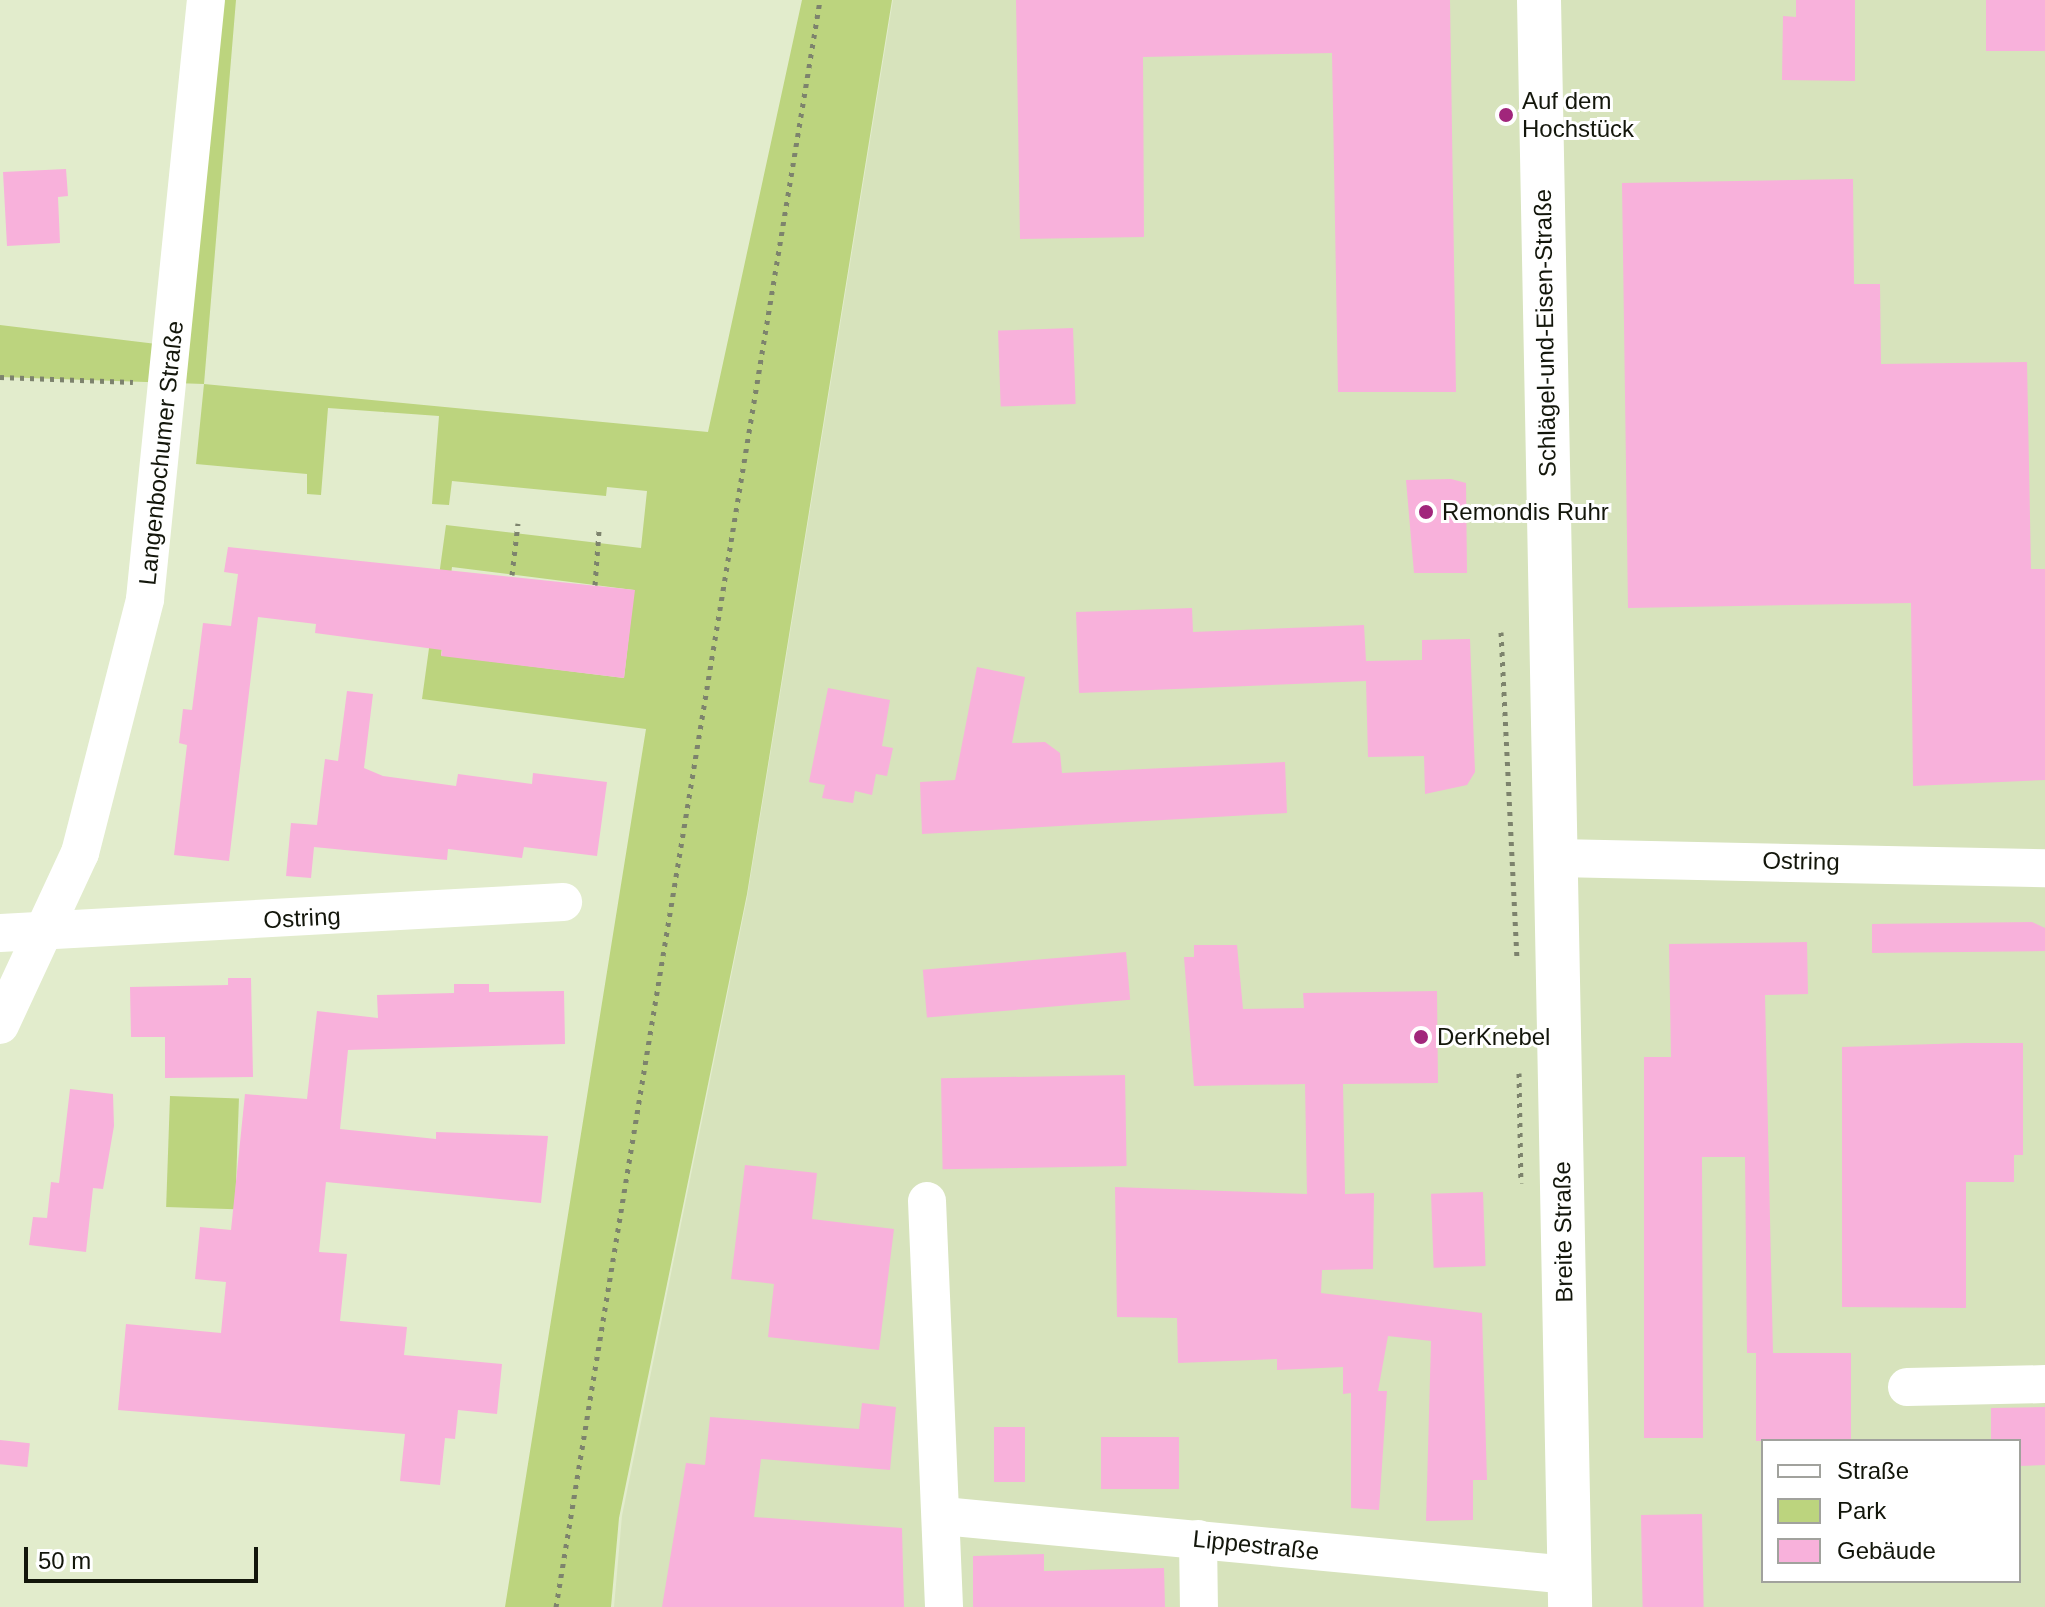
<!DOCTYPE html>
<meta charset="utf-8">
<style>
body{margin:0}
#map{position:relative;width:2045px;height:1607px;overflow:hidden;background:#e2eccc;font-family:Helvetica,sans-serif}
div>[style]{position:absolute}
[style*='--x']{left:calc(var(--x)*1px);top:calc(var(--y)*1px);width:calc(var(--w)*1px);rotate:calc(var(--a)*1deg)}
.built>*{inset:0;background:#d7e3bc}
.green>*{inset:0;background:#bcd47e;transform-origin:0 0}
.building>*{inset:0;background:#f8b1db;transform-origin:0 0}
.path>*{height:5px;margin-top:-2.5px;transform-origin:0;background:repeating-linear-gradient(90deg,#7d836d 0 4px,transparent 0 10px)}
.minor>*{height:38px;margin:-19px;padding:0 19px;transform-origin:19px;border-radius:19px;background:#fff}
.tertiary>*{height:44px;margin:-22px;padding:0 22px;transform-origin:22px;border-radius:22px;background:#fff}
.dots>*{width:22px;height:22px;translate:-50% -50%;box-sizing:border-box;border:4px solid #fff;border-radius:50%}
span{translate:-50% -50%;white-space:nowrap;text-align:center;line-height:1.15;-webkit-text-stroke:6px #fff;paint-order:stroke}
.poi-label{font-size:24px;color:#13160b}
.left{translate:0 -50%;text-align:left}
.street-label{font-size:24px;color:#13160b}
.legend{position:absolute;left:1761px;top:1439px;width:260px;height:144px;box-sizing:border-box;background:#fff;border:2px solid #a1a29d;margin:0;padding:10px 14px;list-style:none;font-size:24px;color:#13160b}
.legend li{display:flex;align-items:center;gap:16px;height:40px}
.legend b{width:40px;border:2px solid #a1a29d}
.scale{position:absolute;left:24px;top:1547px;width:234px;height:36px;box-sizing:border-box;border:4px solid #13160b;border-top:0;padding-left:10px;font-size:24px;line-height:28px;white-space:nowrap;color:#13160b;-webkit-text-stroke:6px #fff;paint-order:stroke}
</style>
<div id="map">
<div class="built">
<i style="clip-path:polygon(evenodd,893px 0,2045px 0,2045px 1607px,614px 1607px,622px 1516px,747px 898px,893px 0,1763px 1441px,2019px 1441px,2019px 1581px,1763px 1581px,1763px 1441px)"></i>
</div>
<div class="green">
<i style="clip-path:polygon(evenodd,206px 0,236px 0,204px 384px,708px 432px,802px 0,892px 0,747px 894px,619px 1518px,611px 1607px,505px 1607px,646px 729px,422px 699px,446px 525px,641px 548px,647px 491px,607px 487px,606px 496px,452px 481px,449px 505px,432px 504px,439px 416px,328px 408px,321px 495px,307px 494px,307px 474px,196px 464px,204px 384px,0 377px,0 325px,173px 346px,206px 0,452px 567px,634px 590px,624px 678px,441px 655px,452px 567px)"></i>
<i style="left:170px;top:1096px;width:69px;height:111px;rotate:2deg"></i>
</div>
<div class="building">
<i style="clip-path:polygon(1016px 0,1450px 0,1456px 392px,1338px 392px,1332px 53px,1143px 57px,1144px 237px,1020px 239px)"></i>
<i style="clip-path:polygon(1796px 0,1855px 0,1855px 81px,1782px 80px,1783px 16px,1796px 17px)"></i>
<i style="left:1986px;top:0;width:59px;height:51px"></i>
<i style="clip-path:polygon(66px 169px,68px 196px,58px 197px,60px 243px,7px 246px,3px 172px)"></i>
<i style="clip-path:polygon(1853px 179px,1854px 284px,1880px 284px,1881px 364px,2027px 362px,2031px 569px,2045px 569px,2045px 780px,1913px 786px,1911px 603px,1628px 608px,1622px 183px)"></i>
<i style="left:1073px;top:328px;width:76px;height:75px;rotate:88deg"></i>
<i style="clip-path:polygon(1451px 479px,1466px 483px,1467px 573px,1414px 573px,1406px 480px)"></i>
<i style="clip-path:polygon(228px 547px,635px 590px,624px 678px,441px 656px,442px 650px,315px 633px,316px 624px,258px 617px,229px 861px,174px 855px,187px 745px,179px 743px,183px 709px,192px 710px,203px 623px,231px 626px,238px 574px,224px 572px)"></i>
<i style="clip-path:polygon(1192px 608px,1193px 632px,1364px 625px,1366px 661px,1422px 660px,1422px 640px,1470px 639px,1475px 772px,1467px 785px,1425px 794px,1424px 756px,1368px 757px,1366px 681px,1079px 693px,1076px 612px)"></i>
<i style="clip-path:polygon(977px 667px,1025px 677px,1012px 743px,1045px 742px,1060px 753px,1062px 773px,1285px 762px,1287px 813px,922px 834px,920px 782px,955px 780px)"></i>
<i style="clip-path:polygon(828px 688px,890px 700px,882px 746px,893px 748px,887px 776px,876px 774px,872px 795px,855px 791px,853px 803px,822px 798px,825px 785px,809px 782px)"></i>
<i style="clip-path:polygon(347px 691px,373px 694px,364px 768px,383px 776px,456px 786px,458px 774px,532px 784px,533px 773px,607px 782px,597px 856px,524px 847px,522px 858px,448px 849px,447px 860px,314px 847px,311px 878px,286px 876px,291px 823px,317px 825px,325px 759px,338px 761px)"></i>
<i style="clip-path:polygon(2032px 922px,2045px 928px,2045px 951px,1872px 953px,1872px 924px)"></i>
<i style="clip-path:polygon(1807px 942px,1808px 994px,1765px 995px,1773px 1353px,1747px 1353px,1745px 1157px,1702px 1157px,1703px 1438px,1644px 1438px,1644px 1057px,1671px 1057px,1669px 944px)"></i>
<i style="clip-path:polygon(1194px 945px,1237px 945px,1243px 1009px,1304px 1008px,1303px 993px,1437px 991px,1438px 1083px,1343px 1084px,1345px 1194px,1374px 1193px,1373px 1269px,1322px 1270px,1321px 1293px,1482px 1313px,1487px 1480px,1473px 1480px,1473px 1520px,1426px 1521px,1431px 1341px,1388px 1336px,1378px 1391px,1387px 1391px,1379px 1510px,1351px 1508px,1351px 1393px,1343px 1394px,1343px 1367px,1277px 1370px,1277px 1359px,1178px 1363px,1177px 1318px,1117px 1317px,1115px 1187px,1307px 1194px,1305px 1084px,1194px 1086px,1184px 957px,1194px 957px)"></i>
<i style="left:1126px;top:952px;width:48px;height:204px;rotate:85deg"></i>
<i style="clip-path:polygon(228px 978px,251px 978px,253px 1077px,165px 1078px,165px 1037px,131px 1037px,130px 987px,228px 985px)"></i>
<i style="clip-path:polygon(454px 984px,489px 984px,489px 992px,564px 991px,565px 1044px,348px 1050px,340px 1129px,436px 1139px,436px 1132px,548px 1136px,541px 1203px,326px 1182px,319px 1252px,347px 1254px,340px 1321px,407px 1327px,404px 1355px,502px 1364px,497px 1414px,458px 1410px,455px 1439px,445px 1438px,440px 1485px,400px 1481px,405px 1434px,118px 1410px,126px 1324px,221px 1333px,226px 1282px,195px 1279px,200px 1227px,231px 1230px,245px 1094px,307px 1099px,317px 1011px,378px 1018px,377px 995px,454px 993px)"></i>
<i style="clip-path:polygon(1966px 1043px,2023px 1043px,2023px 1155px,2014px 1155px,2014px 1182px,1966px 1182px,1966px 1308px,1842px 1307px,1842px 1047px)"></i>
<i style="left:1125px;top:1075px;width:91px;height:184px;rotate:89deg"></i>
<i style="clip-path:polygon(70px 1089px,113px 1094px,114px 1126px,103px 1189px,93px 1188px,86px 1252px,29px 1245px,33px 1217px,47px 1218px,51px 1182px,59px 1183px)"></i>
<i style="clip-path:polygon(745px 1165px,817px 1173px,812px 1219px,894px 1229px,879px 1350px,768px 1337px,774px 1284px,731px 1279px)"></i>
<i style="left:1483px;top:1192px;width:74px;height:52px;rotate:88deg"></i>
<i style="left:1851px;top:1353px;width:88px;height:95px;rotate:90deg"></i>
<i style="clip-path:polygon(862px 1403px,896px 1407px,890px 1470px,761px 1459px,754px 1517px,902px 1528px,904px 1607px,662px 1607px,686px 1463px,705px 1465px,710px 1417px,859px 1429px)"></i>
<i style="clip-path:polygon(2045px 1407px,2045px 1465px,2019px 1466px,2019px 1441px,1991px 1441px,1991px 1408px)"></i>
<i style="left:994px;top:1427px;width:31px;height:55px"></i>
<i style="left:1179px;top:1437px;width:52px;height:78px;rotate:90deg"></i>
<i style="left:0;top:1440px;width:30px;height:24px;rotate:6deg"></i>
<i style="left:1702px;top:1514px;width:93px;height:61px;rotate:89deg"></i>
<i style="clip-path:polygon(1044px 1554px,1044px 1571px,1164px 1568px,1165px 1607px,973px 1607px,973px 1556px)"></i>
</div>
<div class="path">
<i style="--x:0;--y:377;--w:133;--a:2.2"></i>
<i style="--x:512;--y:575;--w:52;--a:-83.4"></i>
<i style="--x:595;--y:585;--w:55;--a:-85.8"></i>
<i style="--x:1501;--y:632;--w:327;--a:87.2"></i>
<i style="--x:1519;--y:1073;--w:110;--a:89"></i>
<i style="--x:556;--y:1607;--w:1629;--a:-80.67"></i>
</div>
<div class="minor">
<i style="--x:1557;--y:858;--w:488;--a:1.2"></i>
<i style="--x:0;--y:933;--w:564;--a:-3.15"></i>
<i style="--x:0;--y:1025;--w:190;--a:-65.1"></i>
<i style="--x:80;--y:853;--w:262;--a:-75.6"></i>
<i style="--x:145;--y:599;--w:602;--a:-84.19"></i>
<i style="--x:927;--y:1201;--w:406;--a:87.6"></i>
<i style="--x:1907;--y:1387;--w:138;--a:-1.2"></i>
<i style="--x:943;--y:1516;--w:629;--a:5.38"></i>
<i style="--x:1198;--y:1539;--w:68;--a:89.2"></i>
</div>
<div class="tertiary">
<i style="--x:1539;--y:0;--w:1607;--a:88.89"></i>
</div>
<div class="dots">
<i style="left:1506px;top:115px;background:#a1267b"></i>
<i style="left:1426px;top:512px;background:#a1267b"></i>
<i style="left:1421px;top:1037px;background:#a1267b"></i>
</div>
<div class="poi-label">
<span class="left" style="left:1522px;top:115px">Auf dem<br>Hochstück</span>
<span class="left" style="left:1442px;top:512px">Remondis Ruhr</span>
<span class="left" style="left:1437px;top:1037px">DerKnebel</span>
</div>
<div class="street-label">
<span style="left:1545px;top:333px;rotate:-91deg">Schlägel-und-Eisen-Straße</span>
<span style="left:161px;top:453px;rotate:-84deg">Langenbochumer Straße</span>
<span style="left:1801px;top:861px;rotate:1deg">Ostring</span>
<span style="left:302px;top:918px;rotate:-3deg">Ostring</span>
<span style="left:1563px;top:1232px;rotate:-91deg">Breite Straße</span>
<span style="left:1256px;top:1545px;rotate:6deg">Lippestraße</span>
</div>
<ul class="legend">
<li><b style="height:10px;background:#fff"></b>Straße</li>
<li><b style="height:22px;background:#bcd47e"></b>Park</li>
<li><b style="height:22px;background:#f8b1db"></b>Gebäude</li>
</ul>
<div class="scale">50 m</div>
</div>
